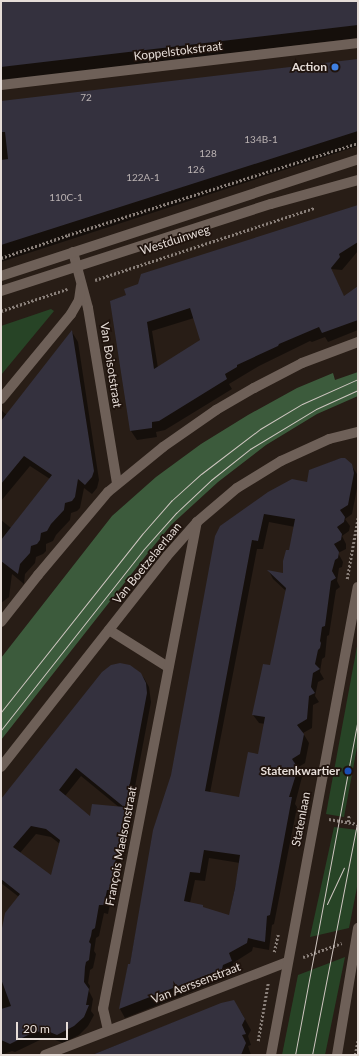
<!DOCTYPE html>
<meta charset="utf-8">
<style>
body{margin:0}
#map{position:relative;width:359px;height:1056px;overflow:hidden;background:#281d16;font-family:Lato,sans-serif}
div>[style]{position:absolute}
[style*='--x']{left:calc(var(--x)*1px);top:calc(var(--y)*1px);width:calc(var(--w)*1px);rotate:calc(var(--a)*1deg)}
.green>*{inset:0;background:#274426}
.forest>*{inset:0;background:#3c5b3c}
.shadow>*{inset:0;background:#0007}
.building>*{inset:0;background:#34313e}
.path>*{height:2.5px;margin-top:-1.25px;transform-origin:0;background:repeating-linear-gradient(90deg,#897f79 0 2px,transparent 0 4px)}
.street>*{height:10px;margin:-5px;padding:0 5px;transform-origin:5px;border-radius:5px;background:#6e6058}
.secondary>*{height:10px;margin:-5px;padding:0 5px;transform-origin:5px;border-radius:5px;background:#6e6058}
.tram>*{height:1px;margin:-0.5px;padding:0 0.5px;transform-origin:0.5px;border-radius:0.5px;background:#cfc6c1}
.dots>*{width:11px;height:11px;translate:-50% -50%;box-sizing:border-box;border:2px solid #1f130d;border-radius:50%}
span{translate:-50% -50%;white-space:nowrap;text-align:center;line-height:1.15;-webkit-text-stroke:3.5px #1f130d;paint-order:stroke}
.number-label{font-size:10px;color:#bab2b2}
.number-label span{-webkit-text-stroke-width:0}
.street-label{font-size:12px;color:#e6ddd8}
.poi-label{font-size:12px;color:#e6ddd8;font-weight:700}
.right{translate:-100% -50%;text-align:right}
.frame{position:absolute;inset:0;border:2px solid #e6ddd8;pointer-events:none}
.scale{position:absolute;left:16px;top:1022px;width:52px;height:18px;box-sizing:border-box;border:2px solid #e6ddd8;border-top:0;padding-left:5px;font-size:12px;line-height:14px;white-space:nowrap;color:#e6ddd8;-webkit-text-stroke:3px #1f130d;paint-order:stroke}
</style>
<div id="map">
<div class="green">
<i style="clip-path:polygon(51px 309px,54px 311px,1px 375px,1px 326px)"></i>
<i style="clip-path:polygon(358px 641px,358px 742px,344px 817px,326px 814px)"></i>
<i style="clip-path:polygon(334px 827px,358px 830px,358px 882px,349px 928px,310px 937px)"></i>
<i style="clip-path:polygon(345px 957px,325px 1055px,282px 1055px,298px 975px)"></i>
</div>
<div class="forest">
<i style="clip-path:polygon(358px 372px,358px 396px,317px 414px,266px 445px,218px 482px,171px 525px,148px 553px,1px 740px,1px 658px,112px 516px,156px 477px,201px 444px,248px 415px,297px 388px,333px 373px,335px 380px)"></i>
</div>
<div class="shadow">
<i style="clip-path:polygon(4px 1px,358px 1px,358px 38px,1px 81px,1px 2px)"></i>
<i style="clip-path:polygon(358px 60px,358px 146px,1px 262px,1px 102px)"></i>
<i style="clip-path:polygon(evenodd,358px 206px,358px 251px,342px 270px,331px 269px,352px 314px,358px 287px,358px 330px,328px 342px,325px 337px,312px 342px,310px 341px,259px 366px,229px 384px,232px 389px,165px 430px,156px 432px,157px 437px,137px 440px,131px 431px,111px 301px,358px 206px,194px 318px,201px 340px,158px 368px,152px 331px,194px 318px)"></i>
<i style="clip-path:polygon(72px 332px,78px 342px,99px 480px,97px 488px,92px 494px,84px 488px,80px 508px,77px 511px,71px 513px,70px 520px,56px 535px,53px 541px,46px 544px,46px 551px,43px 554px,36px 557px,35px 563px,25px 574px,24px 584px,12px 574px,9px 597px,1px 603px,1px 520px,11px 528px,50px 479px,30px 466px,1px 501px,1px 410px,7px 415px)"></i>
<i style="clip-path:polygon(evenodd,345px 459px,351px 465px,357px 474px,358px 483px,352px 514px,345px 519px,350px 526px,349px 531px,342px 536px,346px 544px,346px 549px,338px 553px,343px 562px,342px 567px,339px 568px,337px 581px,340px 587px,336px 590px,329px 635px,327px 636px,325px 657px,322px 659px,320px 672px,324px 679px,318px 682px,315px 696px,319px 702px,313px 705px,312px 728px,303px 733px,309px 743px,305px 763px,297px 768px,302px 777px,295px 804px,297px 807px,274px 924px,272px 925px,269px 950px,253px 947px,252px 951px,233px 963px,236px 970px,228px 973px,226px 978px,125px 1018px,120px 1009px,128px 965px,130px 965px,156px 822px,158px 820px,161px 806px,163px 805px,172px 775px,216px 537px,307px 483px,310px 471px,336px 460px,345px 459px,269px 522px,295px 527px,284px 574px,269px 571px,273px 579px,286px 591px,271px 666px,253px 715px,259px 723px,265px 724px,259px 755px,239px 798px,210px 793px,257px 549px,263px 549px,269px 522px,345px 459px,209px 858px,240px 863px,229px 917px,204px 909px,202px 906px,190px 903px,195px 880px,205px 881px,209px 858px)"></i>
<i style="clip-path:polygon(evenodd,120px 664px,134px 668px,144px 678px,149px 687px,151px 702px,114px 898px,111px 898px,108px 914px,104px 913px,99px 936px,96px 938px,95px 945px,94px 951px,96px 954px,93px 968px,90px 970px,88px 983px,90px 986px,89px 991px,93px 999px,91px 1011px,94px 1015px,88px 1026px,79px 1035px,63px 1043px,50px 1038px,45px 1040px,42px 1039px,15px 1052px,12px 1051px,1px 1055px,1px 938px,19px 897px,1px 883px,1px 801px,120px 664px,81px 776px,120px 808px,91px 818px,65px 796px,81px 776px,120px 664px,36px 834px,51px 837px,60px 844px,51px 877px,20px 853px,36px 834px)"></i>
<i style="clip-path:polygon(221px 1004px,241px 1012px,251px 1030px,248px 1036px,251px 1045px,248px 1046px,251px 1055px,92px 1055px)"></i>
</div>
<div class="building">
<i style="clip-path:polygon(1px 1px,358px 1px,358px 25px,1px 67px)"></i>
<i style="clip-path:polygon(358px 59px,358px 131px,1px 245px,1px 160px,8px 159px,5px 132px,1px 132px,1px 101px)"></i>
<i style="clip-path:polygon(evenodd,358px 205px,358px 242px,339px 254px,340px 257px,331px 268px,344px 296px,358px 286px,358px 320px,322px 333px,319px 327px,279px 344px,278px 346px,237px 365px,237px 367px,225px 374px,227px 379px,159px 421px,152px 422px,152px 428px,130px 431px,110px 301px,126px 295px,124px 289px,138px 284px,141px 274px,358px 205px,190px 308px,200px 340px,154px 369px,147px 322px,190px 308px)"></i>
<i style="clip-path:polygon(72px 330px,94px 471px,92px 477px,85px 485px,78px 479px,75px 497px,72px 501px,65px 503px,64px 510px,51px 524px,47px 531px,41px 533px,40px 540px,37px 544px,31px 546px,30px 553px,20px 564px,18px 574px,1px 561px,1px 540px,52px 475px,24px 456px,1px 484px,1px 421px)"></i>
<i style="clip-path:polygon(evenodd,341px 458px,345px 458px,352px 464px,354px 473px,348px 505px,340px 510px,345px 517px,344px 522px,337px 527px,342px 534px,341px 540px,334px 544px,339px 552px,338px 558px,335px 560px,332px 571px,336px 578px,331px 581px,325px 626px,322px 627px,320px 641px,321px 643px,320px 648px,318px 650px,315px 664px,320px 669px,313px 673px,311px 687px,315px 693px,309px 696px,307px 719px,297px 725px,304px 734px,300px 754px,292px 759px,298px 768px,289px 797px,292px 797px,270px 915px,267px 916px,265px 942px,248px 938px,247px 943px,229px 953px,232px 961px,223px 965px,222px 969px,119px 1009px,128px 964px,130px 964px,153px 830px,171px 775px,215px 536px,220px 526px,268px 492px,292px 479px,307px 482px,309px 470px,341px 458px,264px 514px,295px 519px,289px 550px,286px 550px,283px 561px,283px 573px,267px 570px,286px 588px,270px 665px,263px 664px,252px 715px,265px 717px,258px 754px,248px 752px,239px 797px,205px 791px,252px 540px,258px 541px,264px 514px,341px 458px,204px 850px,240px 855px,235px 888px,229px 915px,203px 907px,203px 905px,184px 901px,190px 872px,200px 873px,204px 850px)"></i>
<i style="clip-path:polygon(evenodd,120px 663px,130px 665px,141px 673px,146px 683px,147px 693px,110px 890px,107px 890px,104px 905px,99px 905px,95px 928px,92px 930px,91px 936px,89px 942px,91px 944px,89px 960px,86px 962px,85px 967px,84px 982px,89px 989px,86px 1005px,89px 1005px,84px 1017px,74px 1026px,57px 1035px,45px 1030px,40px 1032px,36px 1031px,10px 1044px,1px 1040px,1px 1009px,11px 1006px,1px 979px,1px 933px,5px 913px,20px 894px,1px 879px,1px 799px,102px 672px,111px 665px,120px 663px,76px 768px,124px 807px,92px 804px,90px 816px,59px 790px,76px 768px,120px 663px,31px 826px,46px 829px,60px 840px,51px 875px,13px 847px,31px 826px)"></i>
<i style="clip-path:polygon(234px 1000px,245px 1019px,242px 1025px,246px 1034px,242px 1035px,246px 1043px,241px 1055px,92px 1055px,221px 1003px)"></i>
</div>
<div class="path">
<i style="--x:1;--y:258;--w:71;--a:-18.9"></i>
<i style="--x:68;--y:235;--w:304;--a:-17.6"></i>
<i style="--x:95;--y:280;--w:231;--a:-18.2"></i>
<i style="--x:1;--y:311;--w:70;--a:-18.4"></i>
<i style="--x:347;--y:579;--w:63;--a:-79.9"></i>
<i style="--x:329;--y:819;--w:29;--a:10"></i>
<i style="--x:348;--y:822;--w:7;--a:-82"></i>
<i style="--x:274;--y:952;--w:18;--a:-77"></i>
<i style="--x:303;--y:957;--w:41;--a:-19.7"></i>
<i style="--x:258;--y:1041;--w:59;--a:-80.2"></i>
<i style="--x:355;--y:1055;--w:15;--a:-79"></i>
</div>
<div class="street">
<i style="--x:1;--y:85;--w:359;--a:-6.7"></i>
<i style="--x:73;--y:252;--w:58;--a:75"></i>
<i style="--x:88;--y:308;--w:177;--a:80.6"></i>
<i style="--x:1;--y:399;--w:110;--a:-50.5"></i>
<i style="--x:71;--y:314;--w:16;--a:-60"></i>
<i style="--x:79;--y:300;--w:14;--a:-82"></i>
<i style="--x:1;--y:622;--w:60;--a:-51.8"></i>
<i style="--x:38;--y:575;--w:109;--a:-49.9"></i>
<i style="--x:108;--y:492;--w:71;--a:-39.3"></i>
<i style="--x:163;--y:447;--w:65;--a:-34.9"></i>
<i style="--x:216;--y:410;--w:44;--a:-30.1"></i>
<i style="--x:254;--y:388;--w:54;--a:-27.5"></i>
<i style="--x:302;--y:363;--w:60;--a:-20.6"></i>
<i style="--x:109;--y:630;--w:70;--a:32.1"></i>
<i style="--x:1;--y:767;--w:268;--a:-51.8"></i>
<i style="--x:167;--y:556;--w:45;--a:-48.6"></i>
<i style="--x:197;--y:522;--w:52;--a:-40.4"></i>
<i style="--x:237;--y:488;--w:52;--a:-31.5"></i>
<i style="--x:281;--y:461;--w:53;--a:-24.6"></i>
<i style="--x:329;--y:439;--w:30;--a:-14"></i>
<i style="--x:108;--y:1030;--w:22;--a:-103"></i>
<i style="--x:103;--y:1009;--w:496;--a:-79.1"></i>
<i style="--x:45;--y:1055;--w:259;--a:-21"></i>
</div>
<div class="secondary">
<i style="--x:1;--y:276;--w:376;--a:-18.1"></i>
<i style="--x:1;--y:291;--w:284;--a:-17.9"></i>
<i style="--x:271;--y:204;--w:90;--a:-15.4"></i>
<i style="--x:271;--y:1055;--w:476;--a:-79.5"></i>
<i style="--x:337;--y:1055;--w:129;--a:-80.6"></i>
</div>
<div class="tram">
<i style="--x:1;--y:712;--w:228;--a:-51.6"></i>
<i style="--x:143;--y:533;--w:43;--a:-48.8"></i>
<i style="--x:171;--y:501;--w:40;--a:-42"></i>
<i style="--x:201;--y:474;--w:74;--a:-37.3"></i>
<i style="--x:260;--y:429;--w:49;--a:-30.8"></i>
<i style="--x:302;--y:404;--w:61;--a:-24.1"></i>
<i style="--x:1;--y:730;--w:229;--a:-51.7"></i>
<i style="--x:143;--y:550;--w:50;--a:-48.3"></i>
<i style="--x:176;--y:513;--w:48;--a:-43.3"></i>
<i style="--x:211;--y:480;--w:50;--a:-38.5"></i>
<i style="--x:250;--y:449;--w:77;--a:-31.2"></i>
<i style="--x:316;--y:409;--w:46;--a:-24.3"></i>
<i style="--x:327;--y:904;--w:40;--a:-65"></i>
<i style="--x:295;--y:1055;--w:342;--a:-79.4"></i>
<i style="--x:312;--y:1055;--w:241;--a:-79"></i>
</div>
<div class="dots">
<i style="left:335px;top:67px;background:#3f7fe0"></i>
<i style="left:348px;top:771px;background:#1a4fb4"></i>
</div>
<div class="number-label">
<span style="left:86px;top:98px">72</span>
<span style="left:261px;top:140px">134B-1</span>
<span style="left:208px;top:154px">128</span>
<span style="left:196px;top:170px">126</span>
<span style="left:143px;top:178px">122A-1</span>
<span style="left:66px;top:198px">110C-1</span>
</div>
<div class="street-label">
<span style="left:178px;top:51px;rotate:-7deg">Koppelstokstraat</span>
<span style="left:175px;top:240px;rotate:-18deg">Westduinweg</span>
<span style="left:111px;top:365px;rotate:81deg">Van Boisotstraat</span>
<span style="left:147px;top:563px;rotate:-51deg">Van Boetzelaerlaan</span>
<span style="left:301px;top:819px;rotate:-79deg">Statenlaan</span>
<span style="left:121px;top:846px;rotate:-79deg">François Maelsonstraat</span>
<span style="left:196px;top:983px;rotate:-21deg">Van Aerssenstraat</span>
</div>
<div class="poi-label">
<span class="right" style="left:327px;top:67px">Action</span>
<span class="right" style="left:340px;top:771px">Statenkwartier</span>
</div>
<div class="frame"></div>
<div class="scale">20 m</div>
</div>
